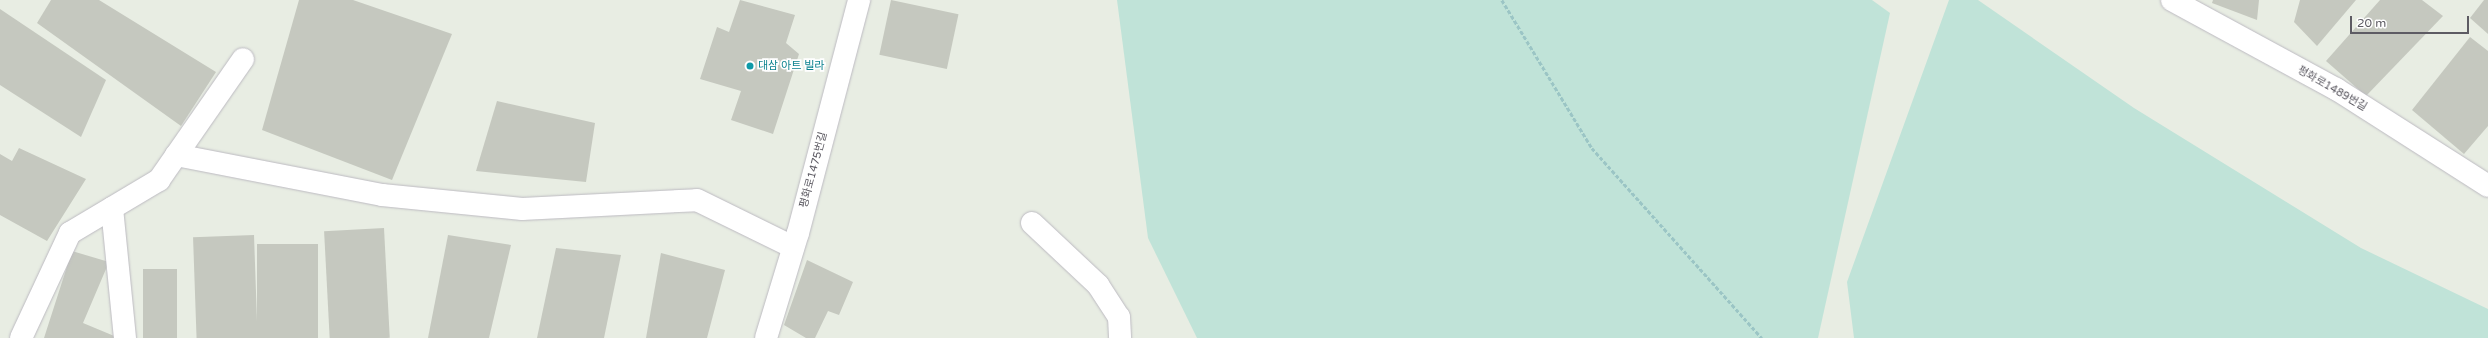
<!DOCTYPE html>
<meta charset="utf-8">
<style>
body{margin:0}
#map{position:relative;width:2488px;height:338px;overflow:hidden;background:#e8ede3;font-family:"Varela Round","Noto Sans KR",sans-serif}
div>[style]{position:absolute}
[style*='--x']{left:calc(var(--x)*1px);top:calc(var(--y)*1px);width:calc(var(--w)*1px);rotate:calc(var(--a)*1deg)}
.green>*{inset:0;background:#c0e3d8}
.building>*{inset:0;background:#c5c8bf;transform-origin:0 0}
.path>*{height:2.5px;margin-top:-1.25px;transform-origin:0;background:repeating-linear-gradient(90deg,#9bc5c5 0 4px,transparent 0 6px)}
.roads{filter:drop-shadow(0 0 1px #bcbac1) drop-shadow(0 0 1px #bcbac1)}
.minor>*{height:22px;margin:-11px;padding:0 11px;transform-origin:11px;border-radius:11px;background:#fff}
.dots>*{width:11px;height:11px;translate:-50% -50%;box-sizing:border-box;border:2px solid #fff;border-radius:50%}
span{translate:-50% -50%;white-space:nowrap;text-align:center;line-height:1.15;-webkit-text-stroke:3.5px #fff;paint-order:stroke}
.culture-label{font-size:11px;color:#0d838f}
.left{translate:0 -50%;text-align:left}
.street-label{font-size:11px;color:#5d5b63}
.scale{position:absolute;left:2350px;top:16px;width:119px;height:18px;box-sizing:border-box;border:2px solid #5d5b63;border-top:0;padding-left:5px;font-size:12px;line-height:14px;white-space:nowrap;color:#5d5b63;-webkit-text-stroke:3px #fff;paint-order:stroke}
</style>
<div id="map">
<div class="green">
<i style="clip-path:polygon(1117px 0,1872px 0,1890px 13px,1818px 338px,1197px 338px,1148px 238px)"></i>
<i style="clip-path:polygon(1949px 0,1978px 0,2134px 108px,2361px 248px,2488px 309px,2488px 338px,1854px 338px,1847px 282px)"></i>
</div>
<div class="building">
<i style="clip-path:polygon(51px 0,99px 0,216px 72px,181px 126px,37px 23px)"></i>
<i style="clip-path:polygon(299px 0,353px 0,452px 34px,392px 180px,262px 130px)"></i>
<i style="clip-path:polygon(740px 0,795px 15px,786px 43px,799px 54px,773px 134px,731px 120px,741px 91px,700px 79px,717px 27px,729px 32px)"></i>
<i style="left:891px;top:0;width:69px;height:56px;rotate:12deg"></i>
<i style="clip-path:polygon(2213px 0,2259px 0,2257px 20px,2212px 3px)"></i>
<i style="clip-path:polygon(2300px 0,2356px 0,2317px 46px,2294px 22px)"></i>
<i style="clip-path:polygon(2380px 0,2422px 0,2443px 16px,2366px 96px,2326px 61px)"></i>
<i style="clip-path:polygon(2484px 0,2488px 0,2488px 34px,2470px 18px)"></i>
<i style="clip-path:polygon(0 9px,106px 80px,81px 137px,0 85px)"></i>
<i style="clip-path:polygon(2470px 37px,2488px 51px,2488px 126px,2464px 154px,2412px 110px)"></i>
<i style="clip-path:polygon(497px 101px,595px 123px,586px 182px,476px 171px)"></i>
<i style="clip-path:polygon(19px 148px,86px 179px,47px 241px,0 215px,0 154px,12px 161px)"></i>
<i style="left:384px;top:228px;width:110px;height:60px;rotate:87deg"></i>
<i style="left:254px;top:235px;width:103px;height:61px;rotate:88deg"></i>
<i style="clip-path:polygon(448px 235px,511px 245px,489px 338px,428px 338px)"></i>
<i style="left:257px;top:244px;width:61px;height:94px"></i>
<i style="clip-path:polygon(556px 248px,621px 255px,604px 338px,537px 338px)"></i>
<i style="clip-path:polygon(72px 251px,109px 262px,83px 323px,119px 338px,44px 338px)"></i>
<i style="clip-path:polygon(661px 253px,725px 270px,707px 338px,646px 338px)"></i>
<i style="clip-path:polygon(807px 260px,853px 282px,839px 315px,828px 311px,815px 338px,806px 338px,784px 325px)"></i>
<i style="left:143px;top:269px;width:34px;height:69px"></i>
</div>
<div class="path">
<i style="--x:1502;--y:0;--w:173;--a:58.7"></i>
<i style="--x:1592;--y:148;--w:255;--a:48.2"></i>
</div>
<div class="roads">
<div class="minor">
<i style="--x:2172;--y:0;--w:187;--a:28.5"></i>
<i style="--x:2336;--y:89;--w:180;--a:32.5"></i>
<i style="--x:176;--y:155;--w:210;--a:11"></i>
<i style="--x:382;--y:195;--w:141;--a:5.7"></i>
<i style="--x:522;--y:209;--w:175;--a:-2.9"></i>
<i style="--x:697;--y:200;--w:107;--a:26.1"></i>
<i style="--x:112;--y:208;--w:131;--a:84.3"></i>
<i style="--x:1032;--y:223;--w:91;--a:43.2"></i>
<i style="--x:1098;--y:285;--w:38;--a:57"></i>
<i style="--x:1119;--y:317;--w:21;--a:87"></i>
<i style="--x:21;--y:338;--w:116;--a:-65"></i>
<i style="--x:70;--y:233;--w:104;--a:-30.8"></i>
<i style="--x:159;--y:180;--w:147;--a:-55.2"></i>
<i style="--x:766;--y:338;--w:110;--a:-73.1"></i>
<i style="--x:798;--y:233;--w:241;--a:-75.3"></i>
</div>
</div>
<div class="dots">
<i style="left:750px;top:66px;background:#0f9aa8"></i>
</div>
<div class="culture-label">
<span class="left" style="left:758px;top:66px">대삼 아트 빌라</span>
</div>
<div class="street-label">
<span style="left:2332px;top:89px;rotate:30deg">평화로1489번길</span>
<span style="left:814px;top:170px;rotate:-75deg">평화로1475번길</span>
</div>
<div class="scale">20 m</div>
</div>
